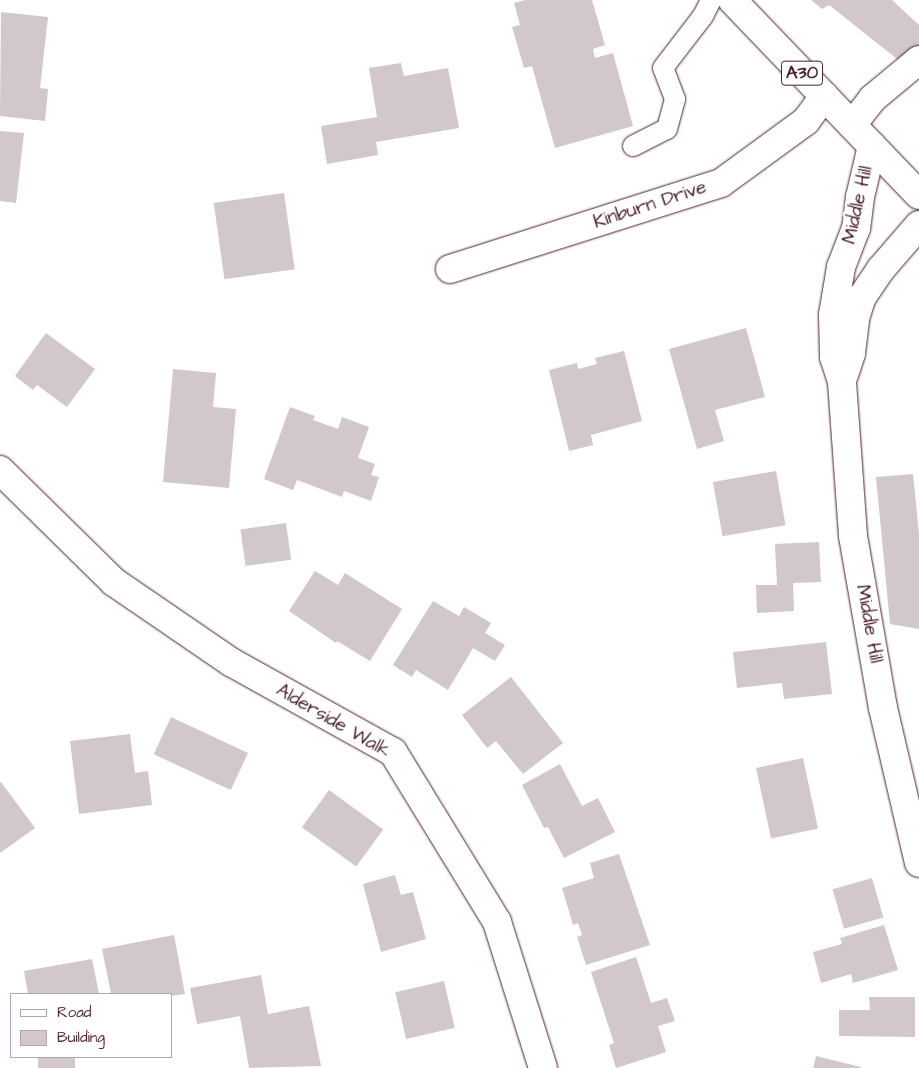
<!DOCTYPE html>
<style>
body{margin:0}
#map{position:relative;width:919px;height:1068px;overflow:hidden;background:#fff;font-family:"Architects Daughter",sans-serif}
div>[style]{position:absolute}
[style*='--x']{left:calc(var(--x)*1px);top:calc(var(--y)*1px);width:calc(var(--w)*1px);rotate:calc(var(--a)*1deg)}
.building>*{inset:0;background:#d2c7cb;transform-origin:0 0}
.roads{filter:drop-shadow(0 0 1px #4a1f2b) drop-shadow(0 0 1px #4a1f2b)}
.lane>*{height:20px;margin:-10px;padding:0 10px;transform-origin:10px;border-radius:10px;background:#fff}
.street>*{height:28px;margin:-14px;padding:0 14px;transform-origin:14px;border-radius:14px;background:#fff}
.secondary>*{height:28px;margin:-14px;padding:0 14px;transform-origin:14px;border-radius:14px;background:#fff}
.primary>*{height:28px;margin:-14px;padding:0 14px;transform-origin:14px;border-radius:14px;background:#fff}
span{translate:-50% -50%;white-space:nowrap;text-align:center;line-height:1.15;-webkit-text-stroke:4px #fff;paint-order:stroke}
.shield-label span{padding:1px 4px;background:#fff;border:1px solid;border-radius:4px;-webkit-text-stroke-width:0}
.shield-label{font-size:18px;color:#4a1f2b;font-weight:700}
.street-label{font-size:19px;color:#4a1f2b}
.legend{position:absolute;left:10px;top:993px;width:162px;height:65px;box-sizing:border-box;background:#fff;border:1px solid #b7a5aa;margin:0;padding:6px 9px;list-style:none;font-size:15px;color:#4a1f2b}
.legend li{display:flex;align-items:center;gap:10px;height:25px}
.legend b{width:25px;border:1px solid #b7a5aa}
</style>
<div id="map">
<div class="building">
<i style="clip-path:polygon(525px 0,592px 0,605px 45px,593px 49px,595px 58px,613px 53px,633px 126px,555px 148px,532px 66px,524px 68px,512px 27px,520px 25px,514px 3px)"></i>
<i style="clip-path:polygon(811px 0,892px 0,919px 25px,919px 51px,906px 66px,829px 5px,822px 9px)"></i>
<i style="clip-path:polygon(1px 12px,48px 17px,40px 88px,48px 89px,45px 121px,0 116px)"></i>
<i style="clip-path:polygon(401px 63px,404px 76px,448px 68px,459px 128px,376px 142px,378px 155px,327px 164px,321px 126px,377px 117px,369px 68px)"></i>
<i style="clip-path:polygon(0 131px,24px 133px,16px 203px,0 201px)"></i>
<i style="left:284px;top:193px;width:77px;height:71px;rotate:82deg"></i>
<i style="clip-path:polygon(746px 328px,765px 397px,715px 410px,724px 441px,697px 449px,669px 349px)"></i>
<i style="clip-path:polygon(46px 333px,95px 369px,67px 407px,37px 385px,33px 390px,15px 376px)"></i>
<i style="clip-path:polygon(624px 351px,642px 421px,591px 435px,593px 445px,569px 451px,549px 370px,577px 363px,578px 369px,597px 364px,595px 358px)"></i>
<i style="clip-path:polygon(173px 369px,216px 373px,213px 407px,236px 409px,229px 488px,163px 482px)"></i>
<i style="clip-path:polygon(290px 407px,315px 416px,313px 420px,338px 429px,342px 417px,369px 427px,358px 458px,375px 464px,371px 475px,379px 477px,371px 501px,344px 491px,342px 497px,297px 480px,293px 490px,264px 479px)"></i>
<i style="left:776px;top:471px;width:55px;height:64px;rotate:80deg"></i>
<i style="clip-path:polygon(913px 474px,919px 534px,919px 629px,890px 624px,876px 477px)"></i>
<i style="left:286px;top:523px;width:37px;height:46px;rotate:82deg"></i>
<i style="clip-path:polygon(819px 542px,821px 582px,793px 583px,794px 611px,757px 613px,756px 585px,777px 585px,775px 544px)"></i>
<i style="clip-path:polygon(315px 571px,338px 585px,345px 573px,402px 609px,370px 661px,337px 641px,336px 643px,289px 611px)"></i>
<i style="clip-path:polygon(433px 601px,459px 616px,464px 607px,491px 623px,485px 633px,505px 645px,495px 661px,473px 648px,448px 690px,416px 670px,412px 677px,393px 665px)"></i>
<i style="clip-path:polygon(826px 642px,832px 694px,784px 699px,782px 683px,737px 688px,733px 652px)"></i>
<i style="clip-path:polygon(511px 677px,563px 743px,523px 774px,496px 741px,487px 748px,462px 715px)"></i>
<i style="left:171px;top:717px;width:85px;height:41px;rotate:25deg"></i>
<i style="clip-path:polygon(130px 734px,135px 773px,148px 771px,152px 805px,79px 814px,70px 741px)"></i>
<i style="left:803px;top:758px;width:72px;height:48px;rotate:78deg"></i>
<i style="clip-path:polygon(560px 764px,582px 806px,598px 798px,615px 832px,564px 858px,548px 827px,544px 828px,522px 785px)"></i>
<i style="clip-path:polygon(1px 782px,35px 828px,0 853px,0 783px)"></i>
<i style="left:329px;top:790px;width:67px;height:46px;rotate:36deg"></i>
<i style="clip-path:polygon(619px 854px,650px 945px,586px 965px,577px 937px,582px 935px,578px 923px,573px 925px,562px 888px,594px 878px,590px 863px)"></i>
<i style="clip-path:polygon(395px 875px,401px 895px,413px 892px,426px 939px,381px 952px,363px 884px)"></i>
<i style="left:872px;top:878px;width:41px;height:41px;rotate:74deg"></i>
<i style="clip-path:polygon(884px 925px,898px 970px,853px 983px,851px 974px,821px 983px,813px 952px,842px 944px,840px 938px)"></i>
<i style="clip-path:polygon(174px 935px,185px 994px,171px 996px,171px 994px,111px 994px,102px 949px)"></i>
<i style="clip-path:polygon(636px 957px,651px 1003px,667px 998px,675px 1021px,658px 1026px,666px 1052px,616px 1068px,609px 1045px,614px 1043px,591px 972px)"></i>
<i style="clip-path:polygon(92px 959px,99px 994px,28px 994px,24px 971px)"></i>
<i style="clip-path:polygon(261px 975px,268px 1014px,309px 1006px,321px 1066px,249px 1068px,240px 1016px,197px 1024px,190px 988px)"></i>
<i style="left:444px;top:981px;width:48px;height:50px;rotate:77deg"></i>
<i style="clip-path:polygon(869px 997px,915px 997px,915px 1037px,839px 1036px,839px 1010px,870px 1010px)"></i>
<i style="clip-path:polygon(816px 1056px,861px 1067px,861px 1068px,813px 1068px)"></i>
<i style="left:38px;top:1057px;width:37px;height:11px"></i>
</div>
<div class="roads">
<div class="lane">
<i style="--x:633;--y:146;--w:38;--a:-27"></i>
<i style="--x:667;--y:129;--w:31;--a:-75"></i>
<i style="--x:675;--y:99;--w:33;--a:-111"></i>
<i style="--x:663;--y:68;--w:66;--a:-52.4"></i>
<i style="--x:703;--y:16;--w:18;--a:-63"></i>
</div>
<div class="street">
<i style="--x:852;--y:125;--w:33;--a:-52"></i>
<i style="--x:872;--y:99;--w:61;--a:-39.7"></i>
<i style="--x:450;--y:269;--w:284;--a:-17.6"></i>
<i style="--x:721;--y:183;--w:105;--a:-36.1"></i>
<i style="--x:806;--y:121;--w:31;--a:-54"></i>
<i style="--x:0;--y:470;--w:160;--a:44.5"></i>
<i style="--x:114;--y:582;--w:142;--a:34.4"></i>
<i style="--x:231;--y:662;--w:185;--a:29.1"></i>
<i style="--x:393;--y:752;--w:199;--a:58.5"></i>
<i style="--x:497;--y:922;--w:153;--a:72.5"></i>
</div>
<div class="secondary">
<i style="--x:872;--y:146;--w:52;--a:103.2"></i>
<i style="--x:860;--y:197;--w:31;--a:97"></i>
<i style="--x:856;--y:228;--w:42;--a:111"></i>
<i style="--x:841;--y:267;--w:49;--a:99.5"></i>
<i style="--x:833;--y:315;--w:42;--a:88.6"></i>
<i style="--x:834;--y:357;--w:26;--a:72"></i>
<i style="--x:842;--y:382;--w:154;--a:85.9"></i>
<i style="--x:853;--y:536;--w:175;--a:80.1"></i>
<i style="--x:883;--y:708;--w:159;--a:76.9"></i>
<i style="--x:844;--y:375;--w:23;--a:-72"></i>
<i style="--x:851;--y:353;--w:38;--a:-83"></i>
<i style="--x:856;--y:315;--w:19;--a:-72"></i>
<i style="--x:862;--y:297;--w:34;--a:-56"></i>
<i style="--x:881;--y:269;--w:58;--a:-49.2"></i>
</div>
<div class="primary">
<i style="--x:732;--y:0;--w:270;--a:46.2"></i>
</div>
</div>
<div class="shield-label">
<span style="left:802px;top:73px">A30</span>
</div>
<div class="street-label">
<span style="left:650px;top:205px;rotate:-18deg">Kinburn Drive</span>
<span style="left:858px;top:205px;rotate:-77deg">Middle Hill</span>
<span style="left:869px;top:624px;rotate:80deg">Middle Hill</span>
<span style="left:333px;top:721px;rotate:30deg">Alderside Walk</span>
</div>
<ul class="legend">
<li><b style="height:6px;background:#fff"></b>Road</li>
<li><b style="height:14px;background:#d2c7cb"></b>Building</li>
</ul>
</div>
